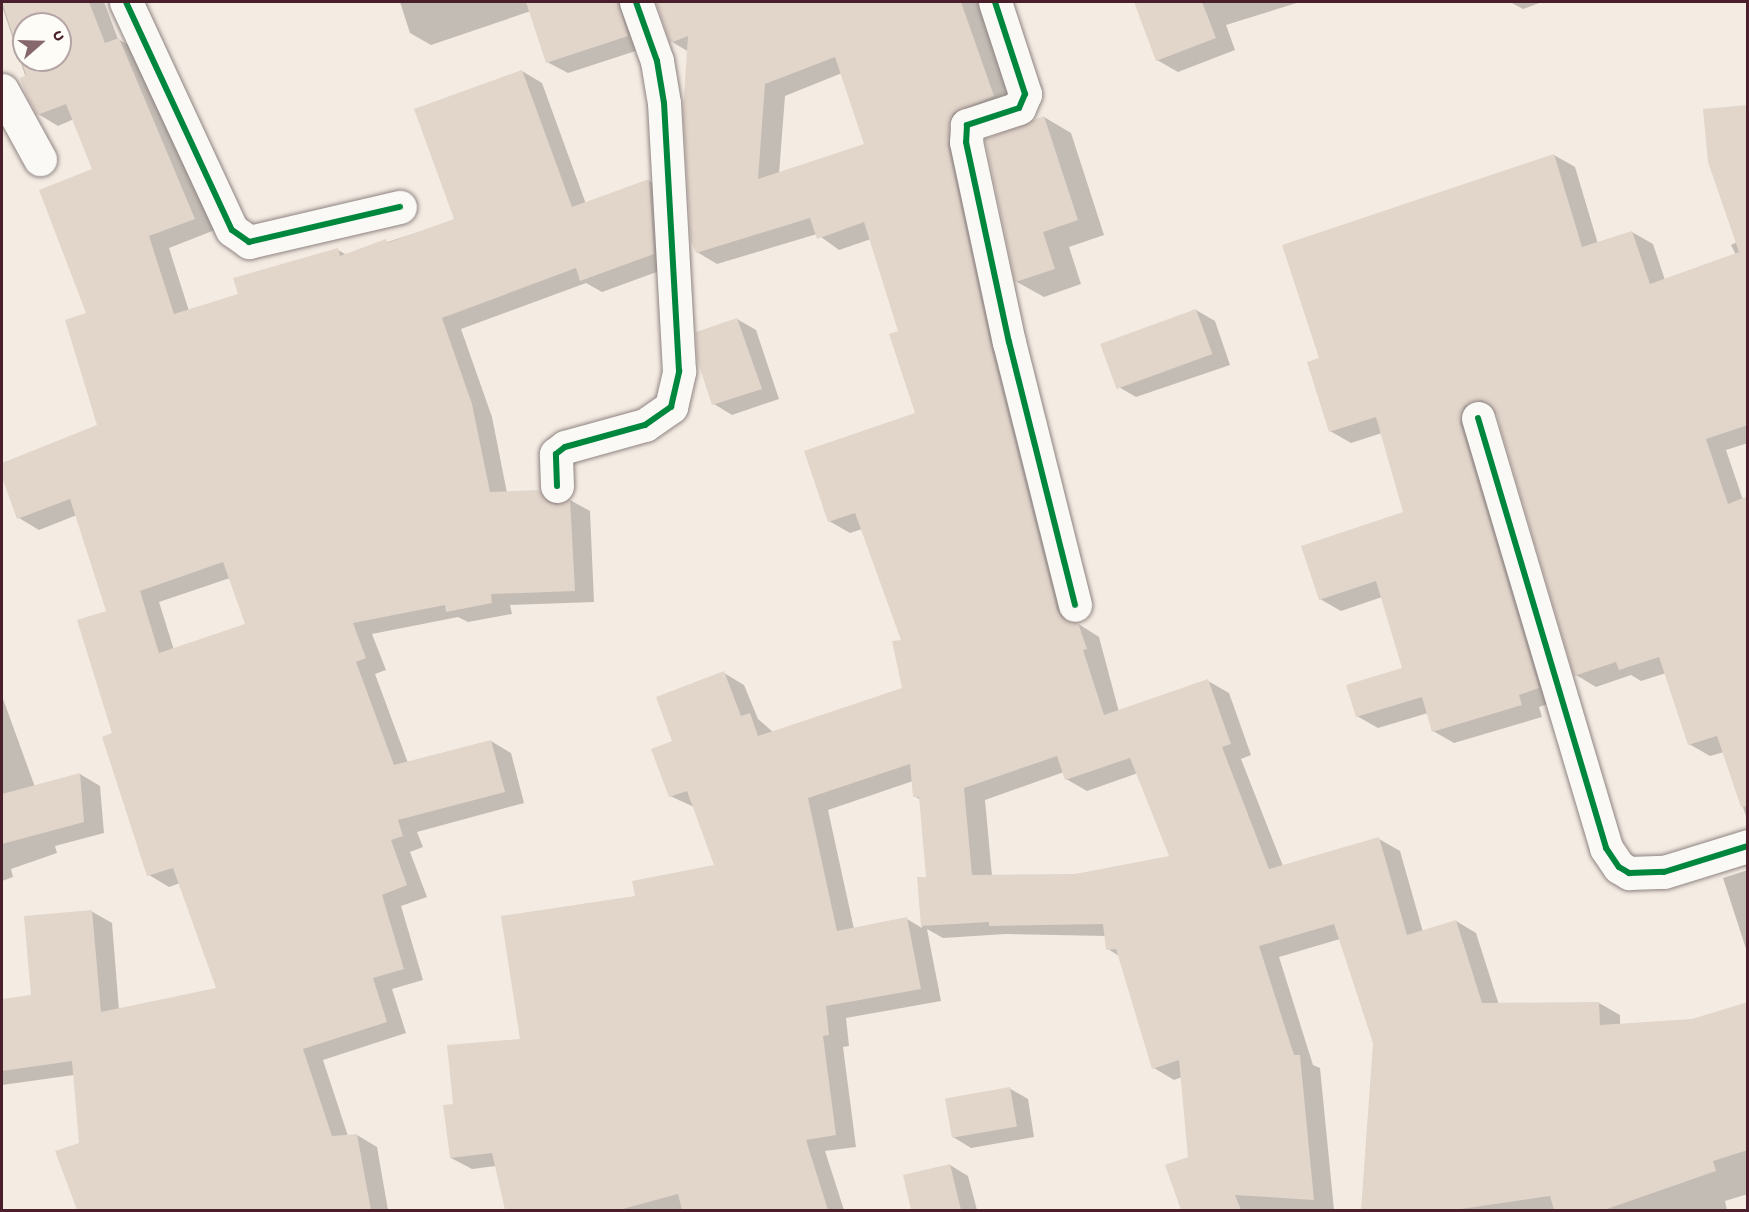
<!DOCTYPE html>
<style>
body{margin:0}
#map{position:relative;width:1749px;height:1212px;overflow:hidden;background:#f4ece3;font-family:"Gochi Hand",sans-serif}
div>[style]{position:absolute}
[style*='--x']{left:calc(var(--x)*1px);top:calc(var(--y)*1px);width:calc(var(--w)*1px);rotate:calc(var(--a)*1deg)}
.shadow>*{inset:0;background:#0003}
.building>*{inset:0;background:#e2d5ca;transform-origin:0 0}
.roads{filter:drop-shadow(0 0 2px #8f8381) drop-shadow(0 0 2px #8f8381)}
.street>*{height:33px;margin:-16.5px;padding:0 16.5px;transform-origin:16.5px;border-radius:16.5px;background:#faf9f6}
.cycleway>*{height:6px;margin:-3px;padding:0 3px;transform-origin:3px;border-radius:3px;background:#00873e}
span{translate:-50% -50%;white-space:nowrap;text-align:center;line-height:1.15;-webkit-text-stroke:5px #fdfcf7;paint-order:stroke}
.frame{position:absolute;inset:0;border:3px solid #4a1f2b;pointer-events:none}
.north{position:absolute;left:12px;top:12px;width:60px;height:60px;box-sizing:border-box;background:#fdfcf7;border:2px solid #b5a4a5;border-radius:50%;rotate:70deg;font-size:16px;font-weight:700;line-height:24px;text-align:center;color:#4a1f2b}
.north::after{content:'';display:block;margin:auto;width:21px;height:27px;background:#86676b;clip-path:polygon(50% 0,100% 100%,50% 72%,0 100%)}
</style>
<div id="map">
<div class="shadow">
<i style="clip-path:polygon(evenodd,7px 2px,104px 2px,118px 39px,139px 51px,215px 230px,169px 248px,189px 311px,240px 295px,338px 250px,347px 255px,456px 220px,522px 71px,542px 83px,586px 204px,649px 181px,669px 192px,673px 266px,602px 292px,586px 283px,461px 329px,492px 417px,507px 493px,539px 492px,560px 505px,570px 500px,590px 511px,594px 602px,510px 605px,512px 614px,468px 622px,458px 617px,372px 634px,386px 670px,375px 674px,408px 763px,491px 741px,511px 753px,524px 803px,417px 832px,423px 847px,410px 852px,427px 897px,401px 906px,423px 980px,392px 989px,406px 1033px,323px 1060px,348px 1136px,357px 1135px,377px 1147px,388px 1210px,78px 1210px,57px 1152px,81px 1144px,74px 1075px,2px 1085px,2px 1000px,32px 996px,91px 911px,112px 923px,119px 1010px,218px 989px,180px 883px,169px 887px,149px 875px,114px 734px,108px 612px,77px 515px,39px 530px,19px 518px,2px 473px,2px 464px,98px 426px,88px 314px,94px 170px,74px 119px,58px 126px,38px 114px,2px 6px,7px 2px,24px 24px,60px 24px,60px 60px,24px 60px,24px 24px,7px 2px,230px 578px,247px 625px,174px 650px,159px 602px,230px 578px)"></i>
<i style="clip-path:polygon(400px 2px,642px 2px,648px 47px,568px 73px,547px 62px,531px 11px,431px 45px,410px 33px)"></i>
<i style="clip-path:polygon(evenodd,657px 2px,986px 2px,991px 19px,984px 21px,1014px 108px,973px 125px,1011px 359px,1077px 623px,1099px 637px,1119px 712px,1208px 681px,1229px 693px,1251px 755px,1241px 759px,1283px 866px,1379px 839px,1400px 851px,1423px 932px,1456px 921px,1476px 933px,1499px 1005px,1599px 1003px,1620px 1015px,1620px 1025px,1693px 1020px,1748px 1004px,1748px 1194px,1725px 1201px,1727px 1210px,1363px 1210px,1374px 1042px,1340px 939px,1279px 957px,1313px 1065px,1320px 1068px,1334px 1210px,1183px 1210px,1167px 1166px,1189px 1158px,1182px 1077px,1174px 1080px,1154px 1068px,1119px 956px,1108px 949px,1106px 936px,1006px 934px,943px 938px,927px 929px,941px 1001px,846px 1018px,849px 1046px,843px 1047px,856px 1147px,825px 1151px,844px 1210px,568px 1210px,563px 1198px,496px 1166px,472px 1169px,451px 1158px,454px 1105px,522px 1041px,637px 898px,716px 866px,694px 807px,670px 796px,674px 742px,724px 673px,744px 685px,758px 719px,773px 732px,903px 689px,903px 641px,862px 529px,850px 533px,829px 521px,917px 414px,900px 332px,871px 239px,839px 250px,817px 234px,717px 264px,697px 252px,689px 52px,672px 42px,657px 2px,842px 73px,866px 145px,779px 174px,785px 96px,842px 73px,657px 2px,1064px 772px,1066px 779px,1087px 791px,1138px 773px,1171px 857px,1075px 875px,992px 876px,985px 800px,1064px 772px,657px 2px,913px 781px,914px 796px,921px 800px,927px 878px,919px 878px,922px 928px,907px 919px,854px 929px,828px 810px,913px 781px)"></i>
<i style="clip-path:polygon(1135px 2px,1300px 2px,1226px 25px,1235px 50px,1178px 72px,1157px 60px)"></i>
<i style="clip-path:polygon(1510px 2px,1542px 2px,1523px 9px)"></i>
<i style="clip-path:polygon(1748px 107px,1748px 443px,1726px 450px,1743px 500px,1748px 498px,1748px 822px,1724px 752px,1710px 756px,1689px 744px,1666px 673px,1641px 681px,1631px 675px,1596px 687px,1576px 675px,1498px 413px,1485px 416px,1559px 700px,1539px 707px,1542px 717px,1454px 743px,1433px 731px,1428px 713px,1378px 728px,1357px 716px,1404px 669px,1382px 597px,1341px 611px,1320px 599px,1405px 513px,1382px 433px,1351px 443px,1330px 431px,1321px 359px,1554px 155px,1575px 167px,1598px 244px,1632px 232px,1653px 244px,1665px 280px,1736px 255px,1731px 245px,1737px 242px)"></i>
<i style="clip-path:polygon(1044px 117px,1071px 133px,1104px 235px,1069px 247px,1081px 284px,1044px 297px,1017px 282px,987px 141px)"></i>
<i style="clip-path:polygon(1196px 310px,1215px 321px,1230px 365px,1136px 397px,1117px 386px)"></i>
<i style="clip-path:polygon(737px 319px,756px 330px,779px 399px,732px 415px,714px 404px)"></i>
<i style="clip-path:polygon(2px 696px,35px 787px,80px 774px,100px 786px,104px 833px,55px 846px,57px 853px,11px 869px,13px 877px,2px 881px)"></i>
<i style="clip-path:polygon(1748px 870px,1748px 955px,1723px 878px)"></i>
<i style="clip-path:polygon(1009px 1088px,1028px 1099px,1034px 1137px,971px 1148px,953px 1137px)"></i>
<i style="clip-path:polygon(950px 1165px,968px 1176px,977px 1210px,913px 1210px,904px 1176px)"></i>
</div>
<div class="building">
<i style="clip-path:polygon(evenodd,2px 2px,89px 2px,105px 43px,119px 38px,195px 219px,149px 236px,174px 314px,238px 294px,233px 278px,338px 248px,340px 256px,386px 239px,387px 243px,454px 219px,414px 109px,522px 70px,572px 207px,649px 179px,654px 254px,580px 281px,576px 268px,442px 318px,472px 404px,490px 492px,539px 490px,548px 502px,557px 505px,570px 498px,575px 591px,491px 594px,492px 603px,446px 612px,445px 605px,353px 623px,366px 658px,356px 662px,394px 765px,491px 740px,505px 792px,398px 820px,403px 836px,391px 840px,407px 885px,382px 895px,404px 969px,373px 978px,387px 1022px,303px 1049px,332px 1136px,357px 1134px,371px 1210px,77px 1210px,55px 1151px,79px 1143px,72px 1061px,2px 1071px,2px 999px,31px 995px,24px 916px,92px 910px,101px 1012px,216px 988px,173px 868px,147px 876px,102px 737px,112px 733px,77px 620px,106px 611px,70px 499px,17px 519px,2px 477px,2px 463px,97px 425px,65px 320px,86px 313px,39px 190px,92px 169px,66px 104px,37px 115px,27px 96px,20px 78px,26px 75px,2px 2px,24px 24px,60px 24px,60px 60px,24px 60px,24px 24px,2px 2px,223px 562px,245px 624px,159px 653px,140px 591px,223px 562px)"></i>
<i style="clip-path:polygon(526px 2px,618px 2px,628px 36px,546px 63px)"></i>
<i style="clip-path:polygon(evenodd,656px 2px,961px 2px,994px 96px,953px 113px,948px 146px,991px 347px,1057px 610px,1062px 618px,1078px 623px,1087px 649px,1083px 650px,1104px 715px,1208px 679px,1231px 744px,1222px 747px,1269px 869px,1379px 837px,1407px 935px,1456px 920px,1482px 1003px,1599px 1002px,1600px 1025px,1692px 1019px,1748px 1002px,1748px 1150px,1713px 1161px,1716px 1171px,1604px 1210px,1554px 1210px,1550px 1196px,1454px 1210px,1361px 1210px,1373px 1043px,1334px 924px,1259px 946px,1294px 1055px,1300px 1055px,1314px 1200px,1235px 1195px,1241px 1210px,1181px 1210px,1165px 1165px,1188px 1157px,1179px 1060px,1152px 1069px,1116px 949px,1106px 950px,1103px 924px,989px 926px,989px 922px,921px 926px,917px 877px,926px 877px,919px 797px,913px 797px,910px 764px,808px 798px,837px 931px,907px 917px,921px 989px,826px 1006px,829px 1035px,823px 1036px,836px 1135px,806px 1140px,828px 1210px,682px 1210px,678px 1194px,619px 1210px,505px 1210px,492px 1153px,450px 1158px,443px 1105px,453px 1104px,447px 1045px,520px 1039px,501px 916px,635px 896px,632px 881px,714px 865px,687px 791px,669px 797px,651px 749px,672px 741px,656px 697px,724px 671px,741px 716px,750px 713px,758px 736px,902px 688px,892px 641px,901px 640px,855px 513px,828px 522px,804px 451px,915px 413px,889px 334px,898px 331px,864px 222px,817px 239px,810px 218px,696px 253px,691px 241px,683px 111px,688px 36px,670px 43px,656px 2px,835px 57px,864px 144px,758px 179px,765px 84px,835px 57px,656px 2px,1057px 756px,1065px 780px,1130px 758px,1169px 856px,1075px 874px,972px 875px,964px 788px,1057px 756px)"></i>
<i style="clip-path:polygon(1134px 2px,1202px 2px,1216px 38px,1156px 61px)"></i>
<i style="clip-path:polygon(1748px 105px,1748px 425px,1706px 439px,1728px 504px,1748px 496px,1748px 806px,1741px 807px,1717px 736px,1688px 745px,1659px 657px,1619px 670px,1616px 662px,1574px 676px,1496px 413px,1482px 400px,1464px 406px,1460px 423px,1539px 688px,1519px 695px,1522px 705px,1432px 732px,1422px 697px,1356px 717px,1346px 685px,1402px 668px,1376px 581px,1319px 600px,1301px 546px,1403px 512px,1376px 417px,1329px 432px,1307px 362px,1319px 358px,1282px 245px,1554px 154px,1582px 247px,1632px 231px,1650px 284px,1739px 252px,1708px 162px,1703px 109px)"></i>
<i style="clip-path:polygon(1044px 116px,1078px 220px,1043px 232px,1055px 269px,1015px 282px,985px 139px)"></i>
<i style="left:1196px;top:309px;width:48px;height:102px;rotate:70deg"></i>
<i style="clip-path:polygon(737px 318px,762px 389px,712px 405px,697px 359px,696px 332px)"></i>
<i style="clip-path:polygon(80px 773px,84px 822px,2px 844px,2px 794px)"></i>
<i style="left:1010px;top:1087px;width:40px;height:66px;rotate:80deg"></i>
<i style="clip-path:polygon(950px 1164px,961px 1210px,911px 1210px,903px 1175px)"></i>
</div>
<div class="roads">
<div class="street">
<i style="--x:126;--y:2;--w:251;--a:65.1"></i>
<i style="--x:232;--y:230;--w:21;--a:35"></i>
<i style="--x:249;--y:242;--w:155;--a:-13.1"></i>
<i style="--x:995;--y:2;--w:97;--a:71.9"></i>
<i style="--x:1025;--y:94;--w:15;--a:113"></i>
<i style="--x:1019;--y:108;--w:55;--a:161.9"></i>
<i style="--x:967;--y:125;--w:17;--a:93"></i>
<i style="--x:966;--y:142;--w:205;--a:77.9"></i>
<i style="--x:1009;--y:342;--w:271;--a:75.9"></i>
<i style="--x:2;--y:90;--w:79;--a:61.2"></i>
<i style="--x:1478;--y:418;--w:449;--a:73.4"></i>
<i style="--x:1606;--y:848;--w:23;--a:56"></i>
<i style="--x:1619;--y:867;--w:12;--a:31"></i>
<i style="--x:1629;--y:873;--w:35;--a:-2"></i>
<i style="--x:1664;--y:872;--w:88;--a:-17.2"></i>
<i style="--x:557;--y:486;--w:32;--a:-92"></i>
<i style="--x:556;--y:454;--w:11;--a:-38"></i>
<i style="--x:565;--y:447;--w:83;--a:-15.4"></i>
<i style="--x:645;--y:425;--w:32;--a:-35"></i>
<i style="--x:671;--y:407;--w:37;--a:-77"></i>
<i style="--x:679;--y:371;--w:268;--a:-93.2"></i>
<i style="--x:664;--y:103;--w:43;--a:-99.5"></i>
<i style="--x:657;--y:61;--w:63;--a:-109.6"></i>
</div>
</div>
<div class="cycleway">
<i style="--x:126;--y:2;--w:251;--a:65.1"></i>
<i style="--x:232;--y:230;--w:21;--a:35"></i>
<i style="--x:249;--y:242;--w:155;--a:-13.1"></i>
<i style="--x:995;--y:2;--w:97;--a:71.9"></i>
<i style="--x:1025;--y:94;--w:15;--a:113"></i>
<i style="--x:1019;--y:108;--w:55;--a:161.9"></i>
<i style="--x:967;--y:125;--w:17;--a:93"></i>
<i style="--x:966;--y:142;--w:205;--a:77.9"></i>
<i style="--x:1009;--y:342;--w:271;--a:75.9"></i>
<i style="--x:1478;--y:418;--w:449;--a:73.4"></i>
<i style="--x:1606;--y:848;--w:23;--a:56"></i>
<i style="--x:1619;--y:867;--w:12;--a:31"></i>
<i style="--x:1629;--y:873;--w:35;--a:-2"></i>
<i style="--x:1664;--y:872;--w:88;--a:-17.2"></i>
<i style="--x:557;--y:486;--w:32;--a:-92"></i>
<i style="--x:556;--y:454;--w:11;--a:-38"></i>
<i style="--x:565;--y:447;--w:83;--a:-15.4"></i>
<i style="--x:645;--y:425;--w:32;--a:-35"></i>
<i style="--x:671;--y:407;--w:37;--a:-77"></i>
<i style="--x:679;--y:371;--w:268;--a:-93.2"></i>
<i style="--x:664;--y:103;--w:43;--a:-99.5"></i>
<i style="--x:657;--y:61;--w:63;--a:-109.6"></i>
</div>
<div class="frame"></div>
<div class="north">U</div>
</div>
